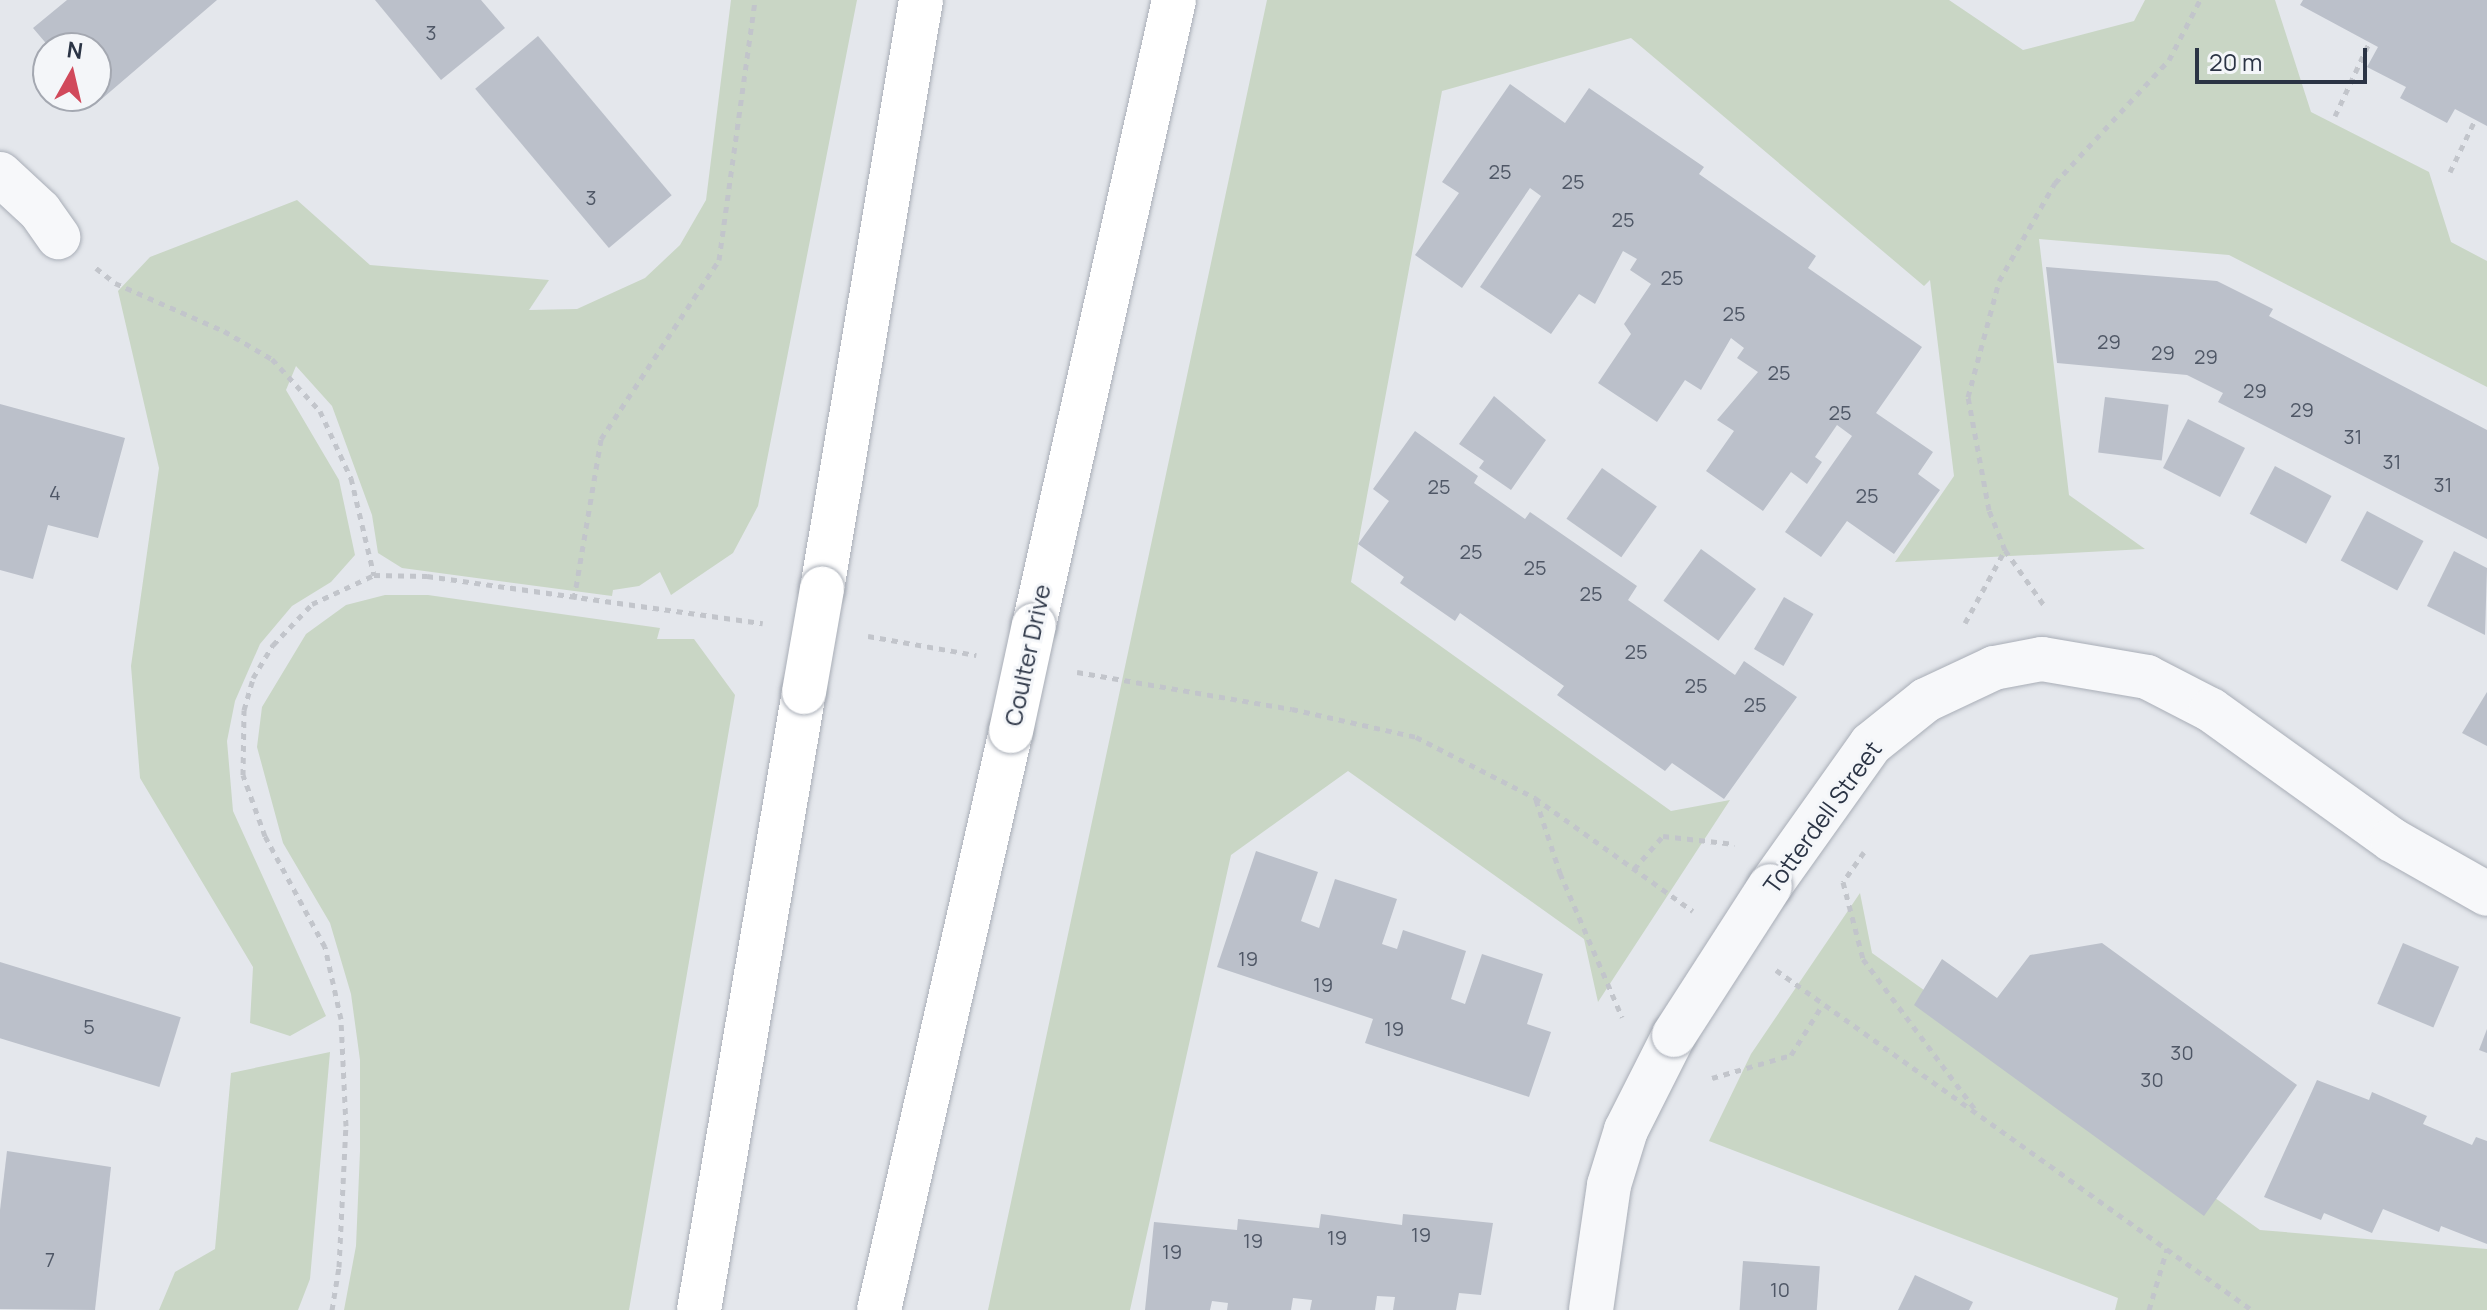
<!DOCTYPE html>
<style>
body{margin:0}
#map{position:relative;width:2487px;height:1310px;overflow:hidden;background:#e4e7ec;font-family:Manrope,sans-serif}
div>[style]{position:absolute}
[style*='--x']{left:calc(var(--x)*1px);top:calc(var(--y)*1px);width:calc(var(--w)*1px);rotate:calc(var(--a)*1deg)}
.green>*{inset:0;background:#c9d6c5}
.building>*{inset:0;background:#bbc0ca;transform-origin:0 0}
.path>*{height:5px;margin-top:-2.5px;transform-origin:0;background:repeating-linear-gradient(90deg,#c2c5cb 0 6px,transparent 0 12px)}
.roads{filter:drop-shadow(0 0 2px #a9aeb7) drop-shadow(0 0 2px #a9aeb7)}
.street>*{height:44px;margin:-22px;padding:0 22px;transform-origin:22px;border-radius:22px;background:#f7f8fa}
.primary>*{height:44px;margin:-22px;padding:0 22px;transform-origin:22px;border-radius:22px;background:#fff}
.bridges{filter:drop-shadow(0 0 2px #a9aeb7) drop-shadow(0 0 2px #a9aeb7)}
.street-bridge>*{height:44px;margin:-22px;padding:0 22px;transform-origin:22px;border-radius:22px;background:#f7f8fa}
.primary-bridge>*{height:44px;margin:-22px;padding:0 22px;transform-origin:22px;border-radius:22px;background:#fff}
span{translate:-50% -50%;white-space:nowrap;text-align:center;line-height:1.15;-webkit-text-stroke:6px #f4f6f9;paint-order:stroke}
.number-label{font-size:20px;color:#4f5766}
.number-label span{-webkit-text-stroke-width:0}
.street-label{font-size:24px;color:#2b3445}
.north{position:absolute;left:32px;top:32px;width:80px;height:80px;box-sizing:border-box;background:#f4f6f9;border:2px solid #a4a8b1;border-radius:50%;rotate:8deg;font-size:22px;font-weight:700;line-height:32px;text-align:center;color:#2b3445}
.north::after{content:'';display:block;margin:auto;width:28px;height:36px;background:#d1495b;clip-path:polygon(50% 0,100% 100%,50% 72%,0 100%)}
.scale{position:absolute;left:2195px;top:48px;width:172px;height:36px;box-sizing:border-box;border:4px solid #2b3445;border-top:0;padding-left:10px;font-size:24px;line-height:28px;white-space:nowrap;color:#2b3445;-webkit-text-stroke:6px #f4f6f9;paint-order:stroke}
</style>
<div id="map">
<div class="green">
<i style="clip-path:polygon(731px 0,857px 0,758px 506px,733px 553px,671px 595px,660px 572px,639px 586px,613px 590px,612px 596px,402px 568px,378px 553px,372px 515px,332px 406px,296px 366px,286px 390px,339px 480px,355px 555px,331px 582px,292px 606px,260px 644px,235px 701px,227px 741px,233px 811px,326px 1016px,290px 1036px,250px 1023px,253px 967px,140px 778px,131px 666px,159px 468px,118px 291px,150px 257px,297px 200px,370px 265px,549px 280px,529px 310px,577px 309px,645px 278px,680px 245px,706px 200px)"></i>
<i style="clip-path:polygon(1267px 0,1949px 0,2023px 50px,2134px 21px,2145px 0,2275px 0,2311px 112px,2429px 172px,2451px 242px,2487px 261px,2487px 387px,2229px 255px,2039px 239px,2069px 495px,2145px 549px,1895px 562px,1954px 476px,1930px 280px,1924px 286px,1631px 38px,1442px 91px,1351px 582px,1671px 811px,1730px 800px,1598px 1002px,1584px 939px,1348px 771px,1231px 855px,1130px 1310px,988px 1310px)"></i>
<i style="clip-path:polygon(385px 595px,428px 595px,660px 628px,657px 639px,694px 639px,735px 695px,629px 1310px,344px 1310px,356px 1246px,360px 1151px,360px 1060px,351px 994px,330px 923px,283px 843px,257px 747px,262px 707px,306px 634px,346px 605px)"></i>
<i style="clip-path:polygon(1860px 893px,1872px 953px,2260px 1230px,2487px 1249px,2487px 1310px,2115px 1310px,2118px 1298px,1709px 1141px,1751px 1054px)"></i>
<i style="clip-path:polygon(330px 1052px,310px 1279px,298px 1310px,159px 1310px,175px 1272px,215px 1249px,231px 1073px)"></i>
</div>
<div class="building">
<i style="clip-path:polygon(67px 0,217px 0,97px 103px,91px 96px,96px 96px,96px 48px,50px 48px,33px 28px)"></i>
<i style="clip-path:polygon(375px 0,481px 0,505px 28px,441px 80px)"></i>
<i style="clip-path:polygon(2303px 0,2487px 0,2487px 126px,2455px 109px,2447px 123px,2400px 98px,2406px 87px,2367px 67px,2378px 47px,2300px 5px)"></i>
<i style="left:538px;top:36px;width:208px;height:82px;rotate:50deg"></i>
<i style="clip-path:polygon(1510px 84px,1565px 123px,1589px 88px,1704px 167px,1699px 174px,1816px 256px,1808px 268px,1922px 347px,1876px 413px,1933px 452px,1918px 474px,1940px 490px,1894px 554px,1847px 521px,1821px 557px,1785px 532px,1852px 436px,1837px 425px,1815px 457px,1822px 462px,1807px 484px,1791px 472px,1763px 511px,1706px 471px,1734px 431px,1717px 420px,1758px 372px,1737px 358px,1744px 348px,1731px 338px,1701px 390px,1685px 380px,1657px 422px,1598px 383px,1631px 334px,1624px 324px,1651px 284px,1630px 270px,1637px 259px,1623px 251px,1595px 304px,1579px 294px,1551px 334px,1480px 287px,1541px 196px,1530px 188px,1462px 288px,1415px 255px,1459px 193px,1442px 182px)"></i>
<i style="clip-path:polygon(2046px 267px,2217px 281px,2273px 309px,2269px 316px,2487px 430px,2487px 539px,2218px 402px,2223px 393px,2187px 375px,2057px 363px)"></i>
<i style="clip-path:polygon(1494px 396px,1546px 440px,1511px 490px,1479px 468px,1484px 461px,1459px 444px)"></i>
<i style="left:2105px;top:397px;width:64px;height:56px;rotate:7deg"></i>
<i style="clip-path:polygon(0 404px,125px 438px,98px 538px,48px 525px,33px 579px,0 570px)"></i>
<i style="left:2188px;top:419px;width:64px;height:55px;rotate:27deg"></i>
<i style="clip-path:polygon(1415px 431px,1478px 476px,1474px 483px,1525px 519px,1530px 512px,1637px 586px,1628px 600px,1735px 675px,1744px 661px,1797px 697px,1724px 799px,1672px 763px,1665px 771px,1557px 695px,1564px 686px,1460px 613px,1455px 621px,1400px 583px,1404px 577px,1358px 544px,1389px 501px,1373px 489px)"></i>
<i style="left:2275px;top:466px;width:64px;height:54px;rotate:28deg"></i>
<i style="left:1602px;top:468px;width:67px;height:62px;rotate:35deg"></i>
<i style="left:2367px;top:511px;width:64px;height:56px;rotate:28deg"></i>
<i style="left:1701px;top:549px;width:68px;height:64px;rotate:36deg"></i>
<i style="clip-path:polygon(2454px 551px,2487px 568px,2485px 635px,2427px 606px)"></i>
<i style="left:1784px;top:597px;width:34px;height:60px;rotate:30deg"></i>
<i style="clip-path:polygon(2487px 692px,2487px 746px,2462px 733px)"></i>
<i style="clip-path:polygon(1256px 851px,1318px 872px,1301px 921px,1319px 928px,1335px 879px,1397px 899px,1382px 944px,1397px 949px,1403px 930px,1466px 951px,1451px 999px,1465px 1004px,1482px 954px,1543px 974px,1527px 1024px,1551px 1032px,1529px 1097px,1365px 1043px,1373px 1019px,1217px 967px)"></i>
<i style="clip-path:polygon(2102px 943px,2297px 1085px,2204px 1216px,1914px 1005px,1942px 959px,1997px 998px,2030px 955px)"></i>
<i style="left:2403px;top:943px;width:61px;height:66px;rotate:23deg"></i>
<i style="left:0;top:962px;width:189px;height:73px;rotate:17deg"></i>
<i style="clip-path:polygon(2487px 1029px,2487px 1053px,2479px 1050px)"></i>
<i style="clip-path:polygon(2317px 1080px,2369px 1100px,2372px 1092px,2427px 1116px,2423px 1124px,2472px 1145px,2476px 1137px,2487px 1141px,2487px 1244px,2441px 1226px,2439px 1232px,2383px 1209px,2372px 1233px,2324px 1213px,2321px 1220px,2264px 1197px)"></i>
<i style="clip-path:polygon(7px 1151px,111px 1167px,95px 1310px,0 1309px,0 1210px)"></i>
<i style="clip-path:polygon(1321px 1214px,1402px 1225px,1403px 1214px,1493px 1223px,1481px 1295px,1459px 1293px,1456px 1310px,1393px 1310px,1395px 1297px,1377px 1296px,1375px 1310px,1310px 1310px,1312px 1300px,1293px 1298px,1291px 1310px,1227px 1310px,1228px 1303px,1212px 1301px,1210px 1310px,1145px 1310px,1154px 1222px,1237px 1230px,1238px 1219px,1319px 1228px)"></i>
<i style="left:1743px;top:1261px;width:77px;height:49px;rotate:4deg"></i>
<i style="clip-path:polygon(1915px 1275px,1973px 1302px,1969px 1310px,1898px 1310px)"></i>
</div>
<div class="path">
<i style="--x:2335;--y:116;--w:81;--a:-65"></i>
<i style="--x:2450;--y:172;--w:58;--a:-64.3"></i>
<i style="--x:96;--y:268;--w:24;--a:38"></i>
<i style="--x:115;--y:283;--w:119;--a:23.8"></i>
<i style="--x:224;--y:331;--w:56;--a:30.3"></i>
<i style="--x:272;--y:359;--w:71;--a:47.3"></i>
<i style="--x:320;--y:411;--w:74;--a:65.2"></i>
<i style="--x:351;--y:478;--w:100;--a:76.7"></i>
<i style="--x:2005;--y:550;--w:71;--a:54.7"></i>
<i style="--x:574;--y:599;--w:162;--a:-80.4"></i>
<i style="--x:601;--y:439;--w:214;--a:-56.6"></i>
<i style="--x:719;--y:260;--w:262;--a:-82.1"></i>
<i style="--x:1965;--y:623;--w:83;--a:-61.3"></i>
<i style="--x:2005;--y:550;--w:43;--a:-111.8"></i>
<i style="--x:1989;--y:510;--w:115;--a:-100.5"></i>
<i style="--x:1968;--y:397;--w:120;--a:-75"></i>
<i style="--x:1999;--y:281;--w:113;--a:-60.3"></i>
<i style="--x:2055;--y:183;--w:168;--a:-47.2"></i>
<i style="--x:2169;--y:60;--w:68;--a:-62.7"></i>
<i style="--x:868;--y:636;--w:110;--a:10"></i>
<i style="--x:1077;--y:672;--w:218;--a:9.8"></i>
<i style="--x:1292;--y:709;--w:127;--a:12.7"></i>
<i style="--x:1416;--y:737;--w:134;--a:27.1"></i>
<i style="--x:1535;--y:798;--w:194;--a:35.6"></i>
<i style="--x:1536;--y:800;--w:77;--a:71.8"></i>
<i style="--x:1560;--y:873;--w:157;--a:66.7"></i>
<i style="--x:1864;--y:852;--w:37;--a:125"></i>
<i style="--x:1843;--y:882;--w:80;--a:75.4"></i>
<i style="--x:1863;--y:959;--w:187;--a:53.3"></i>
<i style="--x:1634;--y:869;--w:44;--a:-48.7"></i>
<i style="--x:1663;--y:836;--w:72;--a:6.3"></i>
<i style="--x:1776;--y:970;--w:585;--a:35.54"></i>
<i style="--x:1712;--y:1078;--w:82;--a:-16.2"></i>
<i style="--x:1791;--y:1055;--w:60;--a:-57.9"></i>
<i style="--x:332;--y:1310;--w:44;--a:-80.8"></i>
<i style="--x:339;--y:1267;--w:141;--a:-87.2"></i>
<i style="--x:346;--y:1126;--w:107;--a:-92.7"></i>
<i style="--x:341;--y:1019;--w:74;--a:-102.5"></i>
<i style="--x:325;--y:947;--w:126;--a:-118.4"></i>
<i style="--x:265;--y:836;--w:65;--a:-109.8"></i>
<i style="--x:243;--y:775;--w:65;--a:-89.1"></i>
<i style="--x:244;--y:710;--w:33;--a:-74"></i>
<i style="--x:253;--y:678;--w:39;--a:-59"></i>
<i style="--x:273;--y:645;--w:57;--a:-46.4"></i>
<i style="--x:312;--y:604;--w:68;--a:-25.1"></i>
<i style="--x:374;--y:575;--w:53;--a:1.1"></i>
<i style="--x:427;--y:576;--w:339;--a:8"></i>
<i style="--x:2149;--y:1310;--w:64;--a:-73.6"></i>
</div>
<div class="roads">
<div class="street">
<i style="--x:0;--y:174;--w:54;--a:42.8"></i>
<i style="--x:40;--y:211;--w:32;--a:55"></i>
<i style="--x:1770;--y:886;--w:174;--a:-54.6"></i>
<i style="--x:1871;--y:744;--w:70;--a:-38.7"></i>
<i style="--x:1926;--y:700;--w:75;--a:-25.2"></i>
<i style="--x:1994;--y:668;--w:49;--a:-10.6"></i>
<i style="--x:2042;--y:659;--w:107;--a:9.7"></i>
<i style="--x:2147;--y:677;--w:72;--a:27.3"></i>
<i style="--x:2211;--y:710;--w:223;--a:35.7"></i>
<i style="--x:2392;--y:840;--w:109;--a:29.6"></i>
<i style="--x:1591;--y:1310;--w:126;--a:-81.8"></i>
<i style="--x:1609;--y:1185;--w:58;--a:-72.8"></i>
<i style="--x:1626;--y:1130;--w:106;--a:-63.2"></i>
</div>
<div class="primary">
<i style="--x:822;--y:589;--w:597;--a:-80.46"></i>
<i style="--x:1034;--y:625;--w:640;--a:-77.37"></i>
<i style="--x:699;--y:1310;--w:627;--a:-80.36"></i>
<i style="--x:879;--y:1310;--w:594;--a:-77.16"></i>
</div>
</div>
<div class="bridges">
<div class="street-bridge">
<i style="--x:1674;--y:1035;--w:177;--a:-57.2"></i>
</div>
<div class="primary-bridge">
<i style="--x:804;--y:692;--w:105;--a:-80.1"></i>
<i style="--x:1011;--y:731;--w:108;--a:-77.8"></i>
</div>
</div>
<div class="number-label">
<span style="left:431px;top:32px">3</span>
<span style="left:1500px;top:171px">25</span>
<span style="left:1573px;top:181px">25</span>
<span style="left:591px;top:197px">3</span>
<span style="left:1623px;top:219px">25</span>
<span style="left:1672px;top:277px">25</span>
<span style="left:1734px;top:313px">25</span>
<span style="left:2109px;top:341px">29</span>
<span style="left:2163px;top:352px">29</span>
<span style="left:2206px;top:356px">29</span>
<span style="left:1779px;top:372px">25</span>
<span style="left:2255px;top:390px">29</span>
<span style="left:2302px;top:409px">29</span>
<span style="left:1840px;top:412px">25</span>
<span style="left:2353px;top:436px">31</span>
<span style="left:2392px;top:461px">31</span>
<span style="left:2443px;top:484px">31</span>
<span style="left:1439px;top:486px">25</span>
<span style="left:55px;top:492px">4</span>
<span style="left:1867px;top:495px">25</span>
<span style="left:1471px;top:551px">25</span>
<span style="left:1535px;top:567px">25</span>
<span style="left:1591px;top:593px">25</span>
<span style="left:1636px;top:651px">25</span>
<span style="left:1696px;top:685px">25</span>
<span style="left:1755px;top:704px">25</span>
<span style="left:1248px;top:958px">19</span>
<span style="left:1323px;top:984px">19</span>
<span style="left:89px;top:1026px">5</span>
<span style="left:1394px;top:1028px">19</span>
<span style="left:2182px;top:1052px">30</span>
<span style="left:2152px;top:1079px">30</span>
<span style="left:1421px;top:1234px">19</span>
<span style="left:1337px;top:1237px">19</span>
<span style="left:1253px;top:1240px">19</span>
<span style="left:1172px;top:1251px">19</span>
<span style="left:50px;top:1259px">7</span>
<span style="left:1780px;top:1289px">10</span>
</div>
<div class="street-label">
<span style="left:1027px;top:655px;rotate:-78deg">Coulter Drive</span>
<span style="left:1822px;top:817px;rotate:-54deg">Totterdell Street</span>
</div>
<div class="north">N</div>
<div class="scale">20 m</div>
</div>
